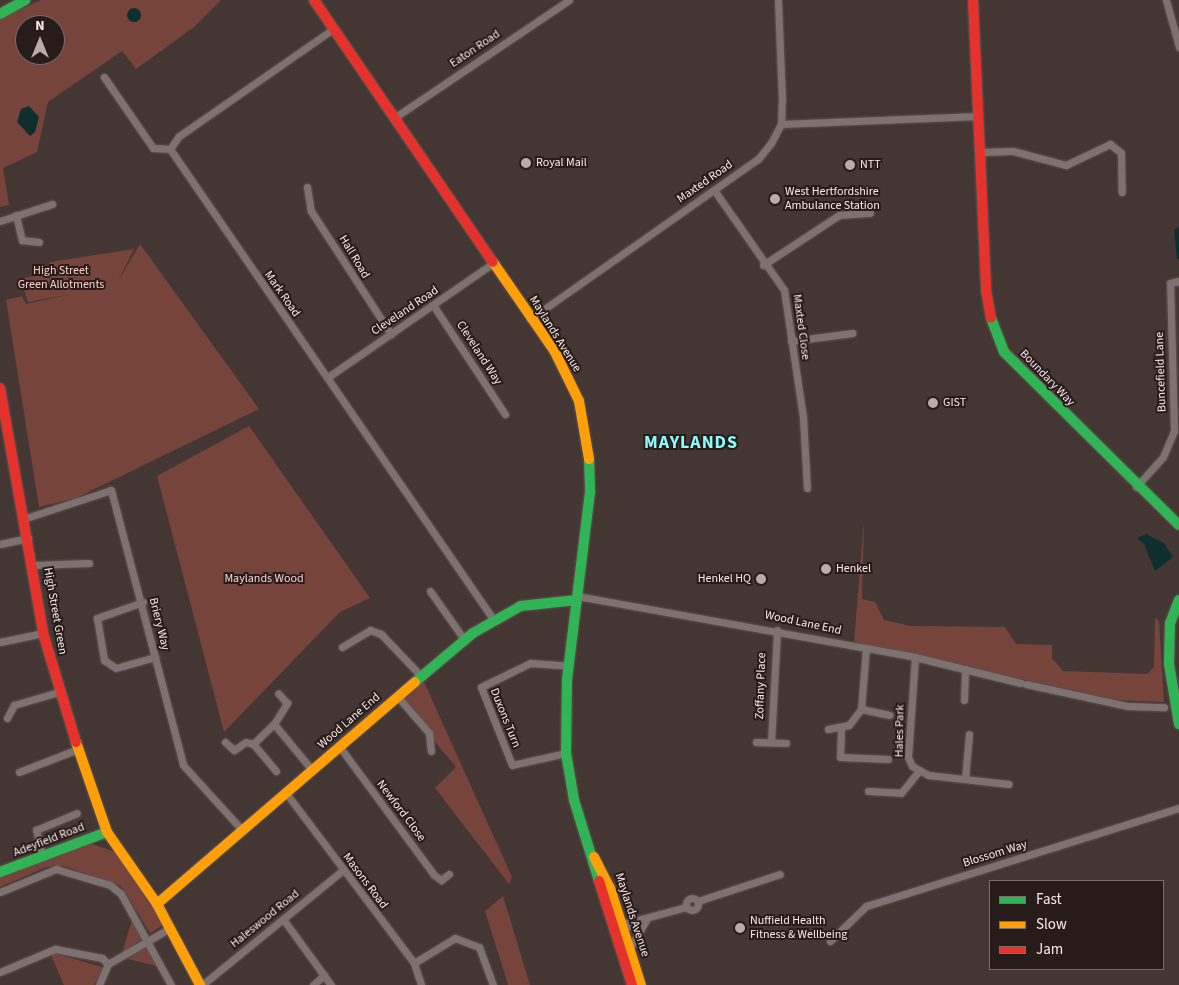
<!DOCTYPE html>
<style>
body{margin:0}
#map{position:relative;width:1179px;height:985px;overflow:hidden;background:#433633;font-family:"Source Sans 3",sans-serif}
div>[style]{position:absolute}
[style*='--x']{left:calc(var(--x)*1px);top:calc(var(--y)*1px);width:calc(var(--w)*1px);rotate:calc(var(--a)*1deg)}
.green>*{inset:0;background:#77443c}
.water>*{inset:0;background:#0e2f2e}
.round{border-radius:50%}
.roads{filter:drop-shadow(0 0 1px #5f5351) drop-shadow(0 0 1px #5f5351)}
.street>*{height:7px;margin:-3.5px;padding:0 3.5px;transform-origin:3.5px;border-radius:3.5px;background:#7e7271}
.street>.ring{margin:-3.5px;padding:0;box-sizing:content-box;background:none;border:7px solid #7e7271;border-radius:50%}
.fast>*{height:10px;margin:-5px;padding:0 5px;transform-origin:5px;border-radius:5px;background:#30b455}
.slow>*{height:10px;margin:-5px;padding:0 5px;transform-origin:5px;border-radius:5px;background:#ff9f0a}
.jam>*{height:10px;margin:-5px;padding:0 5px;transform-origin:5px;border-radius:5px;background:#e5322d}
.dots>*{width:14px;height:14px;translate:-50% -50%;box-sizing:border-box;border:2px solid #271c1a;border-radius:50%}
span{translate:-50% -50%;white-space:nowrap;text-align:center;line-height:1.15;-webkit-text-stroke:4px #271c1a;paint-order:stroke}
.street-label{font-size:12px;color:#fbeae8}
.poi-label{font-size:12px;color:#fbeae8}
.left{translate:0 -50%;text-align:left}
.right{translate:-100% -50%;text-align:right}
.park-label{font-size:12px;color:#fed1c9}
.district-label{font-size:18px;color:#8efafa;font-weight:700;letter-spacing:1px}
.legend{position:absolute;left:989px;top:880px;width:175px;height:90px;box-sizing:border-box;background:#271c1a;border:1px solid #7c6e6c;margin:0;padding:6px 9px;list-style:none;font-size:15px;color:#fbeae8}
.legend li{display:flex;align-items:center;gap:10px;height:25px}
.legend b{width:25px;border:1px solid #7c6e6c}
.north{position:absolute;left:15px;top:15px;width:50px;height:50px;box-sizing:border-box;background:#271c1a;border:1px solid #7c6e6c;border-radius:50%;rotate:0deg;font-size:14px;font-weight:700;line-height:20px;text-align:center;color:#fbeae8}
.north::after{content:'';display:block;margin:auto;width:18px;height:22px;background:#bbaba9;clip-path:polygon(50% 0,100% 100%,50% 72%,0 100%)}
</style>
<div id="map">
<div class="green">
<i style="clip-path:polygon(evenodd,41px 0,221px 0,194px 27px,136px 69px,122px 51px,48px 102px,37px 152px,3px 168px,9px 205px,0 207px,0 19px,41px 0,25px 25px,55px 25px,55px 55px,25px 55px,25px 25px)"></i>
<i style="clip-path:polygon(140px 244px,259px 409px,76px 498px,39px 507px,6px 300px,22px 296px,26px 304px,72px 294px,28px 302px,20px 279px,43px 274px,50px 262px,134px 249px,117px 283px)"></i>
<i style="clip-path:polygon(249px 426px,370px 598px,340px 612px,224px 732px,157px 476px)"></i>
<i style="clip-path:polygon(864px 520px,862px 599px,875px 602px,884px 620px,911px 626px,1005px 627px,1016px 644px,1052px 645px,1052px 658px,1063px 671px,1147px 674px,1154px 667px,1155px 618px,1159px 621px,1164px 702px,1117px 700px,854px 642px)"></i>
<i style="clip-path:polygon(424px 682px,512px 877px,509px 884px,435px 788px,456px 767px,397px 696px)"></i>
<i style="clip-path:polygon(90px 843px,115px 852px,165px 924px,150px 933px,121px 886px,64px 866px,46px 867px,0 887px,0 877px)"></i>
<i style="clip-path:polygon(503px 896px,530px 985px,508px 985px,485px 911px)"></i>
<i style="clip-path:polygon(132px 920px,142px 939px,122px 953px)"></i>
<i style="clip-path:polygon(146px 946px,157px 966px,128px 959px)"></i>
<i style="clip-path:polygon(54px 953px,105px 968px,94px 985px,64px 985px,51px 955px)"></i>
</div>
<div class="water">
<i class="round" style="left:127px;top:8px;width:14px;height:14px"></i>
<i style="clip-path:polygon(29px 106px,39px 117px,35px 132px,30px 136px,17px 122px,21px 109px)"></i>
<i style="clip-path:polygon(1179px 227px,1179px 259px,1177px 259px,1174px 230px)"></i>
<i style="clip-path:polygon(1146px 534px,1164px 543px,1173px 557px,1155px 571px,1144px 544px,1137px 538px)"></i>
</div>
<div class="roads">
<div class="street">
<i style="--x:1166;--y:0;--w:49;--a:74.5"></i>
<i style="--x:333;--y:29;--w:188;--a:145.2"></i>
<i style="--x:179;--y:136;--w:16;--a:125"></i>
<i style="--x:170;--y:149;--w:570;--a:55.5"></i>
<i style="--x:104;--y:77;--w:86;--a:55.4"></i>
<i style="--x:153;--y:148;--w:17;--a:3"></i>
<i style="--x:394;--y:118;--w:211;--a:-34"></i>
<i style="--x:781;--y:124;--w:198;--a:-2.3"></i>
<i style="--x:981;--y:152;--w:32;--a:-2"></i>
<i style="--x:1013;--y:151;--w:55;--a:14.8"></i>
<i style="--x:1066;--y:165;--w:49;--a:-25.5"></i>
<i style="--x:1110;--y:144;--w:14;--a:39"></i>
<i style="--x:1121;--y:153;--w:39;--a:89"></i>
<i style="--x:307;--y:187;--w:24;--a:81"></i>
<i style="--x:311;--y:211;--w:147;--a:57"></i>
<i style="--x:714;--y:190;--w:122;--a:55"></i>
<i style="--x:784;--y:290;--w:128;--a:81.5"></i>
<i style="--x:803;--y:417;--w:71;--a:86.8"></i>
<i style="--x:16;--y:215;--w:26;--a:77"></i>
<i style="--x:22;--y:240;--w:17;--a:7"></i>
<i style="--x:0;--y:221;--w:55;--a:-18.1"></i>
<i style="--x:763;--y:265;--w:91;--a:-33.3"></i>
<i style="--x:839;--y:215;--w:31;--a:-4"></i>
<i style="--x:433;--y:305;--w:131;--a:56.6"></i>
<i style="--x:530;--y:319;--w:279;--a:-35.1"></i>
<i style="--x:758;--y:159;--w:21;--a:-51"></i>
<i style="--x:771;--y:143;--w:21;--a:-62"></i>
<i style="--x:781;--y:124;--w:23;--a:-88"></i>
<i style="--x:782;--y:101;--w:101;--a:-92.3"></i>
<i style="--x:791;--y:341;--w:62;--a:-7.5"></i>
<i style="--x:328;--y:377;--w:201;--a:-34.6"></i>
<i style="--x:1136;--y:487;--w:40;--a:-48"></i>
<i style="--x:1163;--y:457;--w:28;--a:-67"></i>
<i style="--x:1174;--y:431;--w:148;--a:-91.5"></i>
<i style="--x:1170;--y:283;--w:9;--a:-13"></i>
<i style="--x:26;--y:518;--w:89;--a:-18.2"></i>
<i style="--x:111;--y:490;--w:284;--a:75.3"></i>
<i style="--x:183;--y:765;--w:89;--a:47.7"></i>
<i style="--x:0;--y:544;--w:29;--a:-12"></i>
<i style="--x:33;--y:565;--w:56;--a:-2"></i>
<i style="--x:430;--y:591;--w:59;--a:54.7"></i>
<i style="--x:577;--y:596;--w:343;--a:10.2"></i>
<i style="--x:915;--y:657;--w:109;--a:13.8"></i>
<i style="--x:143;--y:602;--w:49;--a:160.8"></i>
<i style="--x:97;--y:618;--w:43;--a:80.5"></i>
<i style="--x:104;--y:660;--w:14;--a:34"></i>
<i style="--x:116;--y:668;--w:41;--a:-15.8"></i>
<i style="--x:0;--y:642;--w:44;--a:-11.8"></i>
<i style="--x:342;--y:647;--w:33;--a:-31"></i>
<i style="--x:370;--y:630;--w:12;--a:20"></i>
<i style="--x:381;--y:634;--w:57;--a:46.4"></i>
<i style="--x:915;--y:657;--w:100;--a:94"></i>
<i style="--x:908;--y:757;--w:10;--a:66"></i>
<i style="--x:912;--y:766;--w:18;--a:29"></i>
<i style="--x:928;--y:775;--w:81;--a:6.4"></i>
<i style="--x:1026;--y:684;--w:103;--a:12.3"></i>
<i style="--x:1127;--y:706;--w:37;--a:2"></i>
<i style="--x:397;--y:696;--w:49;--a:49.1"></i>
<i style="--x:429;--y:733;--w:18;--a:84"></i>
<i style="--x:964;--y:700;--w:31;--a:-88"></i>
<i style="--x:861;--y:709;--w:29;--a:12"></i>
<i style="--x:7;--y:718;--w:15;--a:-62"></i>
<i style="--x:14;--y:705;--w:47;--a:-16.1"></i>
<i style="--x:274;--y:724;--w:25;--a:-58"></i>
<i style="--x:287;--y:703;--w:13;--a:-132"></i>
<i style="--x:828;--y:729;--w:21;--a:-11"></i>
<i style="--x:849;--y:725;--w:20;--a:-53"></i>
<i style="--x:861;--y:709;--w:61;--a:-85.3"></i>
<i style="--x:841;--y:729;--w:28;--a:92"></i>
<i style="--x:840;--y:757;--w:48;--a:2.4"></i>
<i style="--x:225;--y:742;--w:12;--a:42"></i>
<i style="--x:234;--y:750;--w:14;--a:-34"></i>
<i style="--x:246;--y:742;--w:7;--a:16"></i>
<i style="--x:756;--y:742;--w:30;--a:2"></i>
<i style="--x:771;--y:742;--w:112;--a:-86.9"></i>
<i style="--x:339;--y:746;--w:160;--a:53.6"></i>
<i style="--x:434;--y:875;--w:9;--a:36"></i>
<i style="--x:441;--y:880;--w:10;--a:-37"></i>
<i style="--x:566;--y:753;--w:55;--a:167.5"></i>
<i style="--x:512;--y:765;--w:84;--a:-111.7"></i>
<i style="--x:481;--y:687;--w:55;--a:-26.1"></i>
<i style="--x:530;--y:663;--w:39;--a:4"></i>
<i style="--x:276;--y:771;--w:35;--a:-130"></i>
<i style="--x:253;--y:744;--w:29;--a:-44"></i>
<i style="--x:274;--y:724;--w:60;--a:50.4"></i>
<i style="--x:19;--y:772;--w:63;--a:-21.3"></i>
<i style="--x:965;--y:779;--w:45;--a:-84.9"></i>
<i style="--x:868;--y:791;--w:33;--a:3"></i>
<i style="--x:901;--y:793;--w:27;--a:-51"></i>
<i style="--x:286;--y:793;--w:213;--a:53"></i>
<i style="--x:414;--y:963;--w:23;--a:72"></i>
<i style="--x:42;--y:855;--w:26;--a:-103"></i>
<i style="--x:36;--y:830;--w:44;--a:-22.5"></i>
<i style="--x:0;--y:892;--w:61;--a:-22.3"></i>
<i style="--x:56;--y:869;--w:56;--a:16.5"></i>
<i style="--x:110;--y:885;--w:14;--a:39"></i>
<i style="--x:121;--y:894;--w:104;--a:61.2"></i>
<i class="ring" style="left:686px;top:898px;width:5px;height:5px"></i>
<i style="--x:698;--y:901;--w:86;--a:-18.2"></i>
<i style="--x:283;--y:919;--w:82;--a:54"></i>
<i style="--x:619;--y:925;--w:69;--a:-15"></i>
<i style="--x:620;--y:929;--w:24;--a:-19"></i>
<i style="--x:830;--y:941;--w:50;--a:-44.2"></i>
<i style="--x:866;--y:906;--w:328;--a:-17.4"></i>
<i style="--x:630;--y:948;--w:34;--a:-60"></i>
<i style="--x:414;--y:963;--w:48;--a:-31.4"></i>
<i style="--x:455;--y:938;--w:26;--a:21"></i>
<i style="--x:479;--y:947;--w:40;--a:69.8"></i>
<i style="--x:108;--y:964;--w:72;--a:-30.1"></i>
<i style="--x:0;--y:972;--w:60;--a:-22.7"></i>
<i style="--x:55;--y:949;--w:48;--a:10.8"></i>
<i style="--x:102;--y:958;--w:8;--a:45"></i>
<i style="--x:99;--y:985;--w:23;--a:-67"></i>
<i style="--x:202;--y:985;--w:182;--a:-39.2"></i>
<i style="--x:313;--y:985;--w:15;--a:-42"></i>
</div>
<div class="fast">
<i style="--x:0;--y:14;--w:29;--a:-29"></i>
<i style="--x:991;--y:318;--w:36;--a:69"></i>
<i style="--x:1004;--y:352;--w:246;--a:44.7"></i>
<i style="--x:589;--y:459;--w:33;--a:88"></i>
<i style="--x:590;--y:492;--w:189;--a:97"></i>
<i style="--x:567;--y:680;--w:73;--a:90.8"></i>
<i style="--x:566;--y:753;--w:48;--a:80.3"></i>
<i style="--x:574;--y:800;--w:85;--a:72.8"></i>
<i style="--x:1179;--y:600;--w:25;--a:111"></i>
<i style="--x:1170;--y:623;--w:41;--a:91.4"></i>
<i style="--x:1169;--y:664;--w:61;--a:80.5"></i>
<i style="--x:415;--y:682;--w:76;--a:-40.2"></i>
<i style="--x:473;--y:633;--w:55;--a:-29.4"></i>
<i style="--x:521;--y:606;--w:56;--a:-6.1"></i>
<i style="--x:0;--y:872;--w:114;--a:-20.5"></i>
</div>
<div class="slow">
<i style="--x:493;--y:262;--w:109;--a:55.4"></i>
<i style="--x:555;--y:352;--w:55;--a:63.9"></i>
<i style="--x:579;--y:401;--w:59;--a:80.2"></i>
<i style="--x:76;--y:742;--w:95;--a:71"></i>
<i style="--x:107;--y:832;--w:88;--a:55.2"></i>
<i style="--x:157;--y:904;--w:92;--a:62"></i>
<i style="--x:594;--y:857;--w:35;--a:63"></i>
<i style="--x:610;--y:888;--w:102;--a:72.3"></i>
<i style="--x:157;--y:904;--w:340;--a:-40.7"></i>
</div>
<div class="jam">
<i style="--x:314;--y:0;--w:317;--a:55.7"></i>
<i style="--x:973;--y:0;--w:290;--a:87.4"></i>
<i style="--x:986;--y:290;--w:28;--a:80"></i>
<i style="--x:0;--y:388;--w:249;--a:80"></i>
<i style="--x:43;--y:633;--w:114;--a:73.2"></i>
<i style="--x:599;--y:881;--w:109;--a:72.4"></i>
</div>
</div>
<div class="dots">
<i style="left:526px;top:163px;background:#bbaba9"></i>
<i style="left:850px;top:165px;background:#bbaba9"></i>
<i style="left:775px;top:199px;background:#bbaba9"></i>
<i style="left:933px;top:403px;background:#bbaba9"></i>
<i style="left:826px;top:569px;background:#bbaba9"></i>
<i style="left:761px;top:579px;background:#bbaba9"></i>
<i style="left:740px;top:928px;background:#bbaba9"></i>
</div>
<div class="street-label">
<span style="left:475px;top:49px;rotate:-34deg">Eaton Road</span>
<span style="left:705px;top:182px;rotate:-35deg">Maxted Road</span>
<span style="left:354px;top:257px;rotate:59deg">Hall Road</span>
<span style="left:282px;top:294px;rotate:55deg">Mark Road</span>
<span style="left:405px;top:311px;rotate:-34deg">Cleveland Road</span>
<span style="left:801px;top:327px;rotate:82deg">Maxted Close</span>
<span style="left:555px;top:334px;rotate:58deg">Maylands Avenue</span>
<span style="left:479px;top:353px;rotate:57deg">Cleveland Way</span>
<span style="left:1161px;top:372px;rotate:-92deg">Buncefield Lane</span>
<span style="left:1047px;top:378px;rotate:46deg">Boundary Way</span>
<span style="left:55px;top:611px;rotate:80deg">High Street Green</span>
<span style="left:803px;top:623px;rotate:12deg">Wood Lane End</span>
<span style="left:159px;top:624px;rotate:76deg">Briery Way</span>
<span style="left:761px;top:686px;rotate:-88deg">Zoffany Place</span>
<span style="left:505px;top:718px;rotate:68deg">Duxons Turn</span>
<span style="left:349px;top:721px;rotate:-41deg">Wood Lane End</span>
<span style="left:900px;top:731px;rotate:-89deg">Hales Park</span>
<span style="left:401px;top:811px;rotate:53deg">Newford Close</span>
<span style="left:49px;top:840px;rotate:-21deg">Adeyfield Road</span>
<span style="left:995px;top:854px;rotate:-17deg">Blossom Way</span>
<span style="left:365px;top:881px;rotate:53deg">Masons Road</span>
<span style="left:632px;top:915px;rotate:72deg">Maylands Avenue</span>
<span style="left:265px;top:919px;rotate:-39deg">Haleswood Road</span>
</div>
<div class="poi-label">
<span class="left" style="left:536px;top:163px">Royal Mail</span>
<span class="left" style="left:860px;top:165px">NTT</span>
<span class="left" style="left:785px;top:199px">West Hertfordshire<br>Ambulance Station</span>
<span class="left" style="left:943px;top:403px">GIST</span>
<span class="left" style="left:836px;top:569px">Henkel</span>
<span class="right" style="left:751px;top:579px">Henkel HQ</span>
<span class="left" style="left:750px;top:928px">Nuffield Health<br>Fitness &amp; Wellbeing</span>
</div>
<div class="park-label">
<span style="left:61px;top:278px">High Street<br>Green Allotments</span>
<span style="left:264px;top:579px">Maylands Wood</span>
</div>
<div class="district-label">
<span style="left:691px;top:443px">MAYLANDS</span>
</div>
<ul class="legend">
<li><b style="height:6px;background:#30b455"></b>Fast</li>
<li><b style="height:6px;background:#ff9f0a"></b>Slow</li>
<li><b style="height:6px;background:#e5322d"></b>Jam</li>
</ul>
<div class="north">N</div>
</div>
